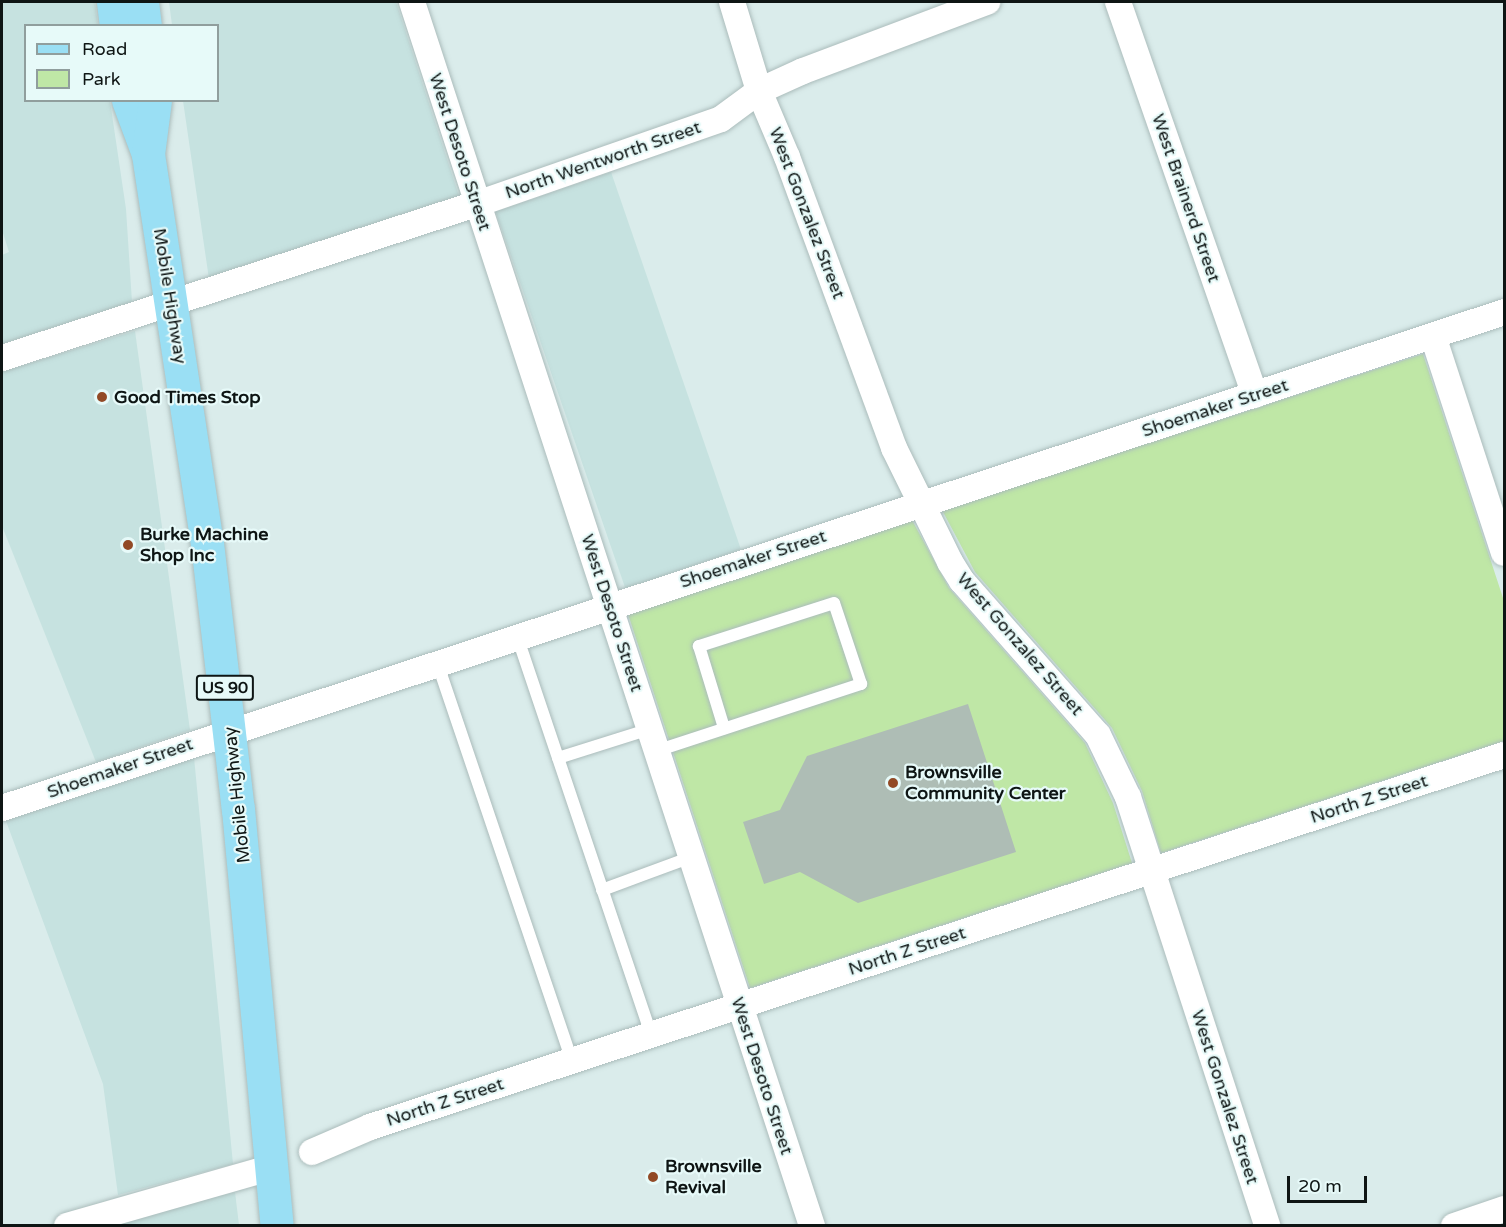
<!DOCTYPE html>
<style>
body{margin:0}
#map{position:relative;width:1506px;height:1227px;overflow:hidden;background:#daeceb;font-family:"Varela Round",sans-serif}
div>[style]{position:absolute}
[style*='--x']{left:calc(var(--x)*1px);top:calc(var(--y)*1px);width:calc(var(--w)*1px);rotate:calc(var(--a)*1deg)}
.built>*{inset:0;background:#c6e2e0;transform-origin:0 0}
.green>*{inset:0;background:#bfe7a6}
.building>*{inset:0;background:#aebdb5}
.roads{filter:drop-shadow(0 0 2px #abbcbb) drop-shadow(0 0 2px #abbcbb)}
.lane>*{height:12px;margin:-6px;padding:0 6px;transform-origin:6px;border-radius:6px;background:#fff}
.street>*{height:26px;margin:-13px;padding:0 13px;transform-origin:13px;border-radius:13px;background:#fff}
.primary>*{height:33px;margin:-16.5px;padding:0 16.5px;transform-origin:16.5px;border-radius:16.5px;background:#9adff4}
.dots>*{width:16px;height:16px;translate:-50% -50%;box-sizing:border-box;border:3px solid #e7faf9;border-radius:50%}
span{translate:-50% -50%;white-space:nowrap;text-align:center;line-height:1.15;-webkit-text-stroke:4.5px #e7faf9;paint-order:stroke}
.shield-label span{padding:2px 4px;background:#e7faf9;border:2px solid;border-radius:4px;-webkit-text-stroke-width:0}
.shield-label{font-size:16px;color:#0e1514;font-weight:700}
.street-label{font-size:18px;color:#0e1514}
.poi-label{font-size:18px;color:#0e1514;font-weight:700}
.left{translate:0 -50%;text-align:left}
.frame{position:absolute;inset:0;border:3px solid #0e1514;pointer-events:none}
.legend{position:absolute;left:24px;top:24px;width:195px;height:78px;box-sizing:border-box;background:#e7faf9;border:2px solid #909e9d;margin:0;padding:8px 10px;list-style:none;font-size:18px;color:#0e1514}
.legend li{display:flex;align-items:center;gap:12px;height:30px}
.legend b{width:30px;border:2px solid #909e9d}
.scale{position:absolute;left:1287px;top:1176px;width:80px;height:27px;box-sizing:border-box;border:3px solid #0e1514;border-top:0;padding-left:8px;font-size:18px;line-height:21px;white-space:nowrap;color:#0e1514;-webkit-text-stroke:4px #e7faf9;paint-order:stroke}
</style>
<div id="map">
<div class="built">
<i style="clip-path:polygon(2px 2px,95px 2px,98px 25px,26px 26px,26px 100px,110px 101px,126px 209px,132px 302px,2px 344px,2px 255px,9px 252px,2px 230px)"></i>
<i style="clip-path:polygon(169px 2px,396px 2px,459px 196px,209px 279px,183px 101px,218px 100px,218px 26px,172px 25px)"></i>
<i style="left:611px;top:172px;width:399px;height:122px;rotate:71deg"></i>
<i style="clip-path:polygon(135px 331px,190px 730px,96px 762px,2px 526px,2px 372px)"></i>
<i style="clip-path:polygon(194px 757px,233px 1164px,118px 1195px,103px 1084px,6px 821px)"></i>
<i style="clip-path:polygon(235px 1192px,239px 1225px,121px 1226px,121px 1222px,144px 1215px)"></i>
</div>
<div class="green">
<i style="clip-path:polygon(1423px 354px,1504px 601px,1504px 741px,1161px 853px,1142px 791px,1112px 728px,975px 572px,942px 510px)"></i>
<i style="clip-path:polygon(912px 520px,949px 588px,1085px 743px,1113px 803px,1132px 863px,750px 988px,628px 614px)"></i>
</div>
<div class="building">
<i style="clip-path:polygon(968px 704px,1016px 852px,858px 903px,800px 872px,764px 884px,743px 822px,780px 810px,807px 756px)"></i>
</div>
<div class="roads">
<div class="lane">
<i style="--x:517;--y:636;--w:421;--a:71.4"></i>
<i style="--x:437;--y:662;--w:421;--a:71.3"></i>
<i style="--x:656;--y:751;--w:216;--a:-18.1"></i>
<i style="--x:861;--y:684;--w:85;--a:-108.4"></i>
<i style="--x:834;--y:603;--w:142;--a:162.3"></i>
<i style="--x:699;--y:646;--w:86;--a:73"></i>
<i style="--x:558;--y:758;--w:96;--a:-17.5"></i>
<i style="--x:602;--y:890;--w:95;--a:-20.3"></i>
</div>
<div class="street">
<i style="--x:412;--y:2;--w:1288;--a:71.9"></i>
<i style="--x:732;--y:2;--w:93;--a:73.1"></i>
<i style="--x:759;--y:91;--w:72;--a:67"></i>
<i style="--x:787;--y:157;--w:310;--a:69.8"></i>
<i style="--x:894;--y:448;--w:127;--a:63.8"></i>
<i style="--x:950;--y:562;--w:22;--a:58"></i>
<i style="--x:962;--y:581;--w:205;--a:48.6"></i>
<i style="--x:1098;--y:735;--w:69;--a:64.2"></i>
<i style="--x:1128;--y:797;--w:451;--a:72"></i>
<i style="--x:1118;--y:2;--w:416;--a:70.8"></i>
<i style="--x:1433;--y:336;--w:228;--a:71.9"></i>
<i style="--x:2;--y:358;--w:499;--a:-18"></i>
<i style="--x:477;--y:204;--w:258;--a:-19.2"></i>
<i style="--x:721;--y:119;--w:47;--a:-36.4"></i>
<i style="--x:759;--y:91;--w:48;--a:-24.4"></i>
<i style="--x:803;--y:71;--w:197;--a:-20.6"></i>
<i style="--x:2;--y:808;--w:1582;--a:-18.27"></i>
<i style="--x:312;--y:1152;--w:63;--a:-23.3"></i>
<i style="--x:370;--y:1127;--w:1193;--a:-18.16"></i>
<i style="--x:67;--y:1226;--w:214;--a:-16"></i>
<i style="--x:1454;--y:1226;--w:53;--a:-18.8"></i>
</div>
<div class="primary">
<i style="--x:113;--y:2;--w:24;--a:83"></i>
<i style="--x:142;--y:2;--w:24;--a:83"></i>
<i style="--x:128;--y:100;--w:58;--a:69.7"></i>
<i style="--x:148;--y:154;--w:393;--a:81.4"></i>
<i style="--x:207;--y:543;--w:268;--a:83.4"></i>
<i style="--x:238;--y:809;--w:419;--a:84.7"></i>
<i style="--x:148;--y:154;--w:54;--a:-82.6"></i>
</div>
</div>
<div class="dots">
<i style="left:102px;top:397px;background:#924a26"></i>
<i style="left:128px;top:545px;background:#924a26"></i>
<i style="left:893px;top:783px;background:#924a26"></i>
<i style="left:653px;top:1177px;background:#924a26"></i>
</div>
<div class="shield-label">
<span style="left:225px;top:688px">US 90</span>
</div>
<div class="street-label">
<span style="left:460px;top:152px;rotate:72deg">West Desoto Street</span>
<span style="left:603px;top:160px;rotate:-19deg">North Wentworth Street</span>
<span style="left:1186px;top:198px;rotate:71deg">West Brainerd Street</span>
<span style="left:807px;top:213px;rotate:69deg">West Gonzalez Street</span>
<span style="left:170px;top:296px;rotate:81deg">Mobile Highway</span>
<span style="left:1215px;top:408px;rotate:-18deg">Shoemaker Street</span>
<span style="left:753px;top:559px;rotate:-18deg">Shoemaker Street</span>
<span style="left:612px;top:613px;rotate:72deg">West Desoto Street</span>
<span style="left:1020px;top:644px;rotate:49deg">West Gonzalez Street</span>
<span style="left:120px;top:768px;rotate:-19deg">Shoemaker Street</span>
<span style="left:237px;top:795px;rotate:-96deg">Mobile Highway</span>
<span style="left:1369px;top:799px;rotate:-18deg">North Z Street</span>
<span style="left:907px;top:951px;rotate:-18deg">North Z Street</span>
<span style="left:762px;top:1076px;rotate:72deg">West Desoto Street</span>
<span style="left:1225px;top:1097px;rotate:72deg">West Gonzalez Street</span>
<span style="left:445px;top:1102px;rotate:-18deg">North Z Street</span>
</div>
<div class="poi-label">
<span class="left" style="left:114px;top:397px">Good Times Stop</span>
<span class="left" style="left:140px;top:545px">Burke Machine<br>Shop Inc</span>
<span class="left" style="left:905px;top:783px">Brownsville<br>Community Center</span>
<span class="left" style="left:665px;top:1177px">Brownsville<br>Revival</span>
</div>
<div class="frame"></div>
<ul class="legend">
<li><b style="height:8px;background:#9adff4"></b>Road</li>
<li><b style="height:16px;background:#bfe7a6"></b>Park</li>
</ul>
<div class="scale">20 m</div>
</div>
